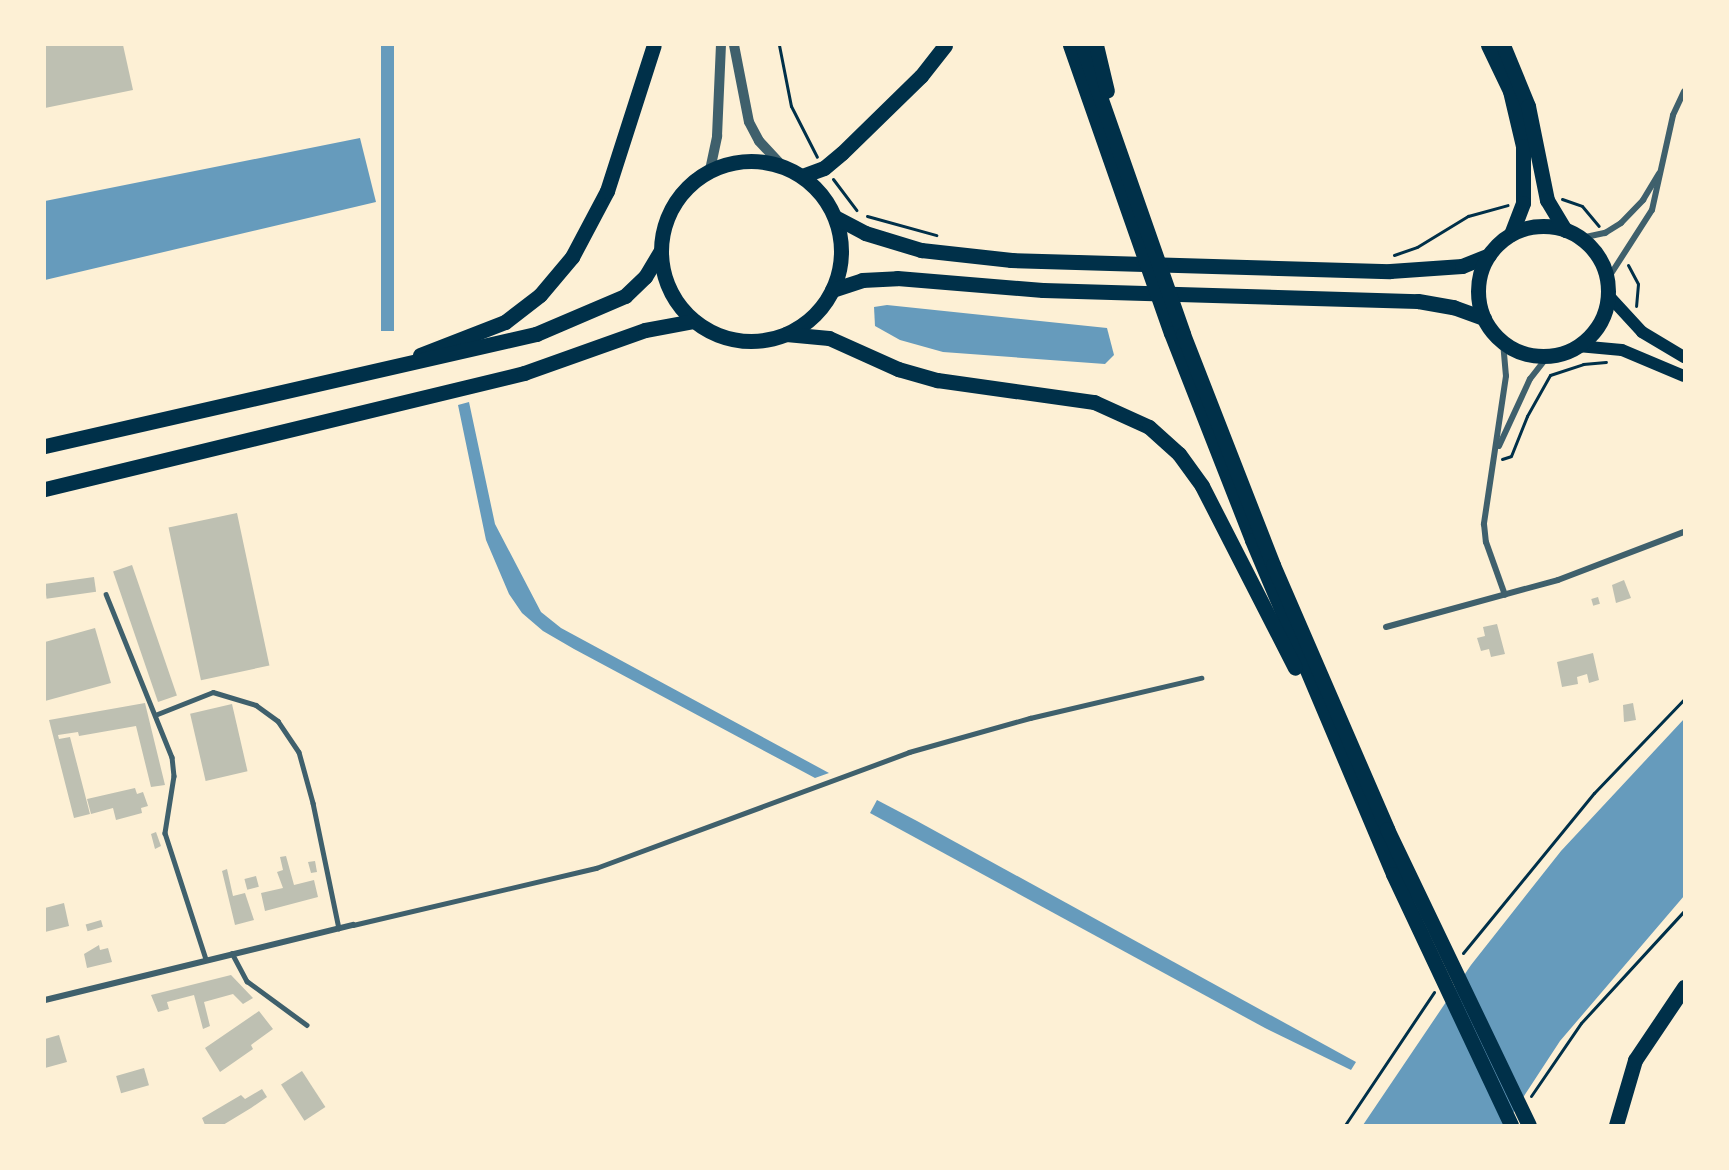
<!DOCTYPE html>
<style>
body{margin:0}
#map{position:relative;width:1729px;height:1170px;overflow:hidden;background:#fdf0d5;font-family:Overpass,sans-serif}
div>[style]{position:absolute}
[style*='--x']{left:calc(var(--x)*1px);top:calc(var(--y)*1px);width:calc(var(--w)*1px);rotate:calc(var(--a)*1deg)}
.water>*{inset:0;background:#669bbc;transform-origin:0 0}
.building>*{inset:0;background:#bec0b2;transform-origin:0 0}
.path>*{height:3px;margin:-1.5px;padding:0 1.5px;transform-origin:1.5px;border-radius:1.5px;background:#003049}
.service>*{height:4.5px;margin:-2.25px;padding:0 2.25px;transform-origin:2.25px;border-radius:2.25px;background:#3f606c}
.minor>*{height:6px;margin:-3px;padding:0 3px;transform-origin:3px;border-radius:3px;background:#3f606c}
.tertiary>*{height:10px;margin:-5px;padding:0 5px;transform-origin:5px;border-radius:5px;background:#3f606c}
.secondary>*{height:12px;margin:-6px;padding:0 6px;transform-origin:6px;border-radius:6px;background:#003049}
.primary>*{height:15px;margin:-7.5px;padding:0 7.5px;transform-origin:7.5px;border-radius:7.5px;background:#003049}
.primary>.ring{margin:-7.5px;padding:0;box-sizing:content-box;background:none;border:15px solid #003049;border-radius:50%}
.trunk>*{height:15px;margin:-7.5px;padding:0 7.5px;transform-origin:7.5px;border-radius:7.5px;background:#003049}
span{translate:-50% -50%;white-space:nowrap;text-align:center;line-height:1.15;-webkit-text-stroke:6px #fdf0d5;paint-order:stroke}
.frame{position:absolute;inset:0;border:46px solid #fdf0d5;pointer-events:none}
</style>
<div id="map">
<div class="water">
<i style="left:381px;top:45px;width:13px;height:286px"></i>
<i style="clip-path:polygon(360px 138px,376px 202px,45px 280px,45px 201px)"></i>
<i style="clip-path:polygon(887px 305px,1107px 328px,1114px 355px,1105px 364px,943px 352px,900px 340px,875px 326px,874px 307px)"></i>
<i style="clip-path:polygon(469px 402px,495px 524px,541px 612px,561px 628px,829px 773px,815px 778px,574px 649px,543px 631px,522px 613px,509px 594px,486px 540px,458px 405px)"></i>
<i style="clip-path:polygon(1684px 719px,1684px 896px,1560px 1041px,1505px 1125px,1363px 1125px,1471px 965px,1561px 851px)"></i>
<i style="clip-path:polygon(877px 800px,917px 821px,1356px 1062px,1351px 1070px,1265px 1028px,870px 813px)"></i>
</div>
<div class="building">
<i style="clip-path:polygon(45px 45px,123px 45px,133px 90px,45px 108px)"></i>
<i style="left:237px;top:513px;width:156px;height:70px;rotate:78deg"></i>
<i style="left:132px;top:565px;width:138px;height:20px;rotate:71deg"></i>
<i style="left:94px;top:577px;width:15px;height:50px;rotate:82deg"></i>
<i style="clip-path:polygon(1624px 580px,1631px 598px,1616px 603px,1612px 585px)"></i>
<i style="left:1598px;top:597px;width:7px;height:7px;rotate:74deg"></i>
<i style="clip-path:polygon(1497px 624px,1505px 654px,1491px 657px,1489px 649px,1481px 651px,1477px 638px,1485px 636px,1483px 627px)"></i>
<i style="clip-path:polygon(95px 628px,111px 683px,45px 701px,45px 642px)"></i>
<i style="clip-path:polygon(1593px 653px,1599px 680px,1589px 683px,1587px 674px,1577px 677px,1578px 684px,1562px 687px,1557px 662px)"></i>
<i style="clip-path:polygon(145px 703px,165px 785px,151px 787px,136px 726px,79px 736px,78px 732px,58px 735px,59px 739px,70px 737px,90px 814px,74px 818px,49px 720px)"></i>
<i style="clip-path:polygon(1633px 703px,1636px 720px,1624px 722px,1623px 705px)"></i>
<i style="left:232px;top:704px;width:69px;height:43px;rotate:77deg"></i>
<i style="clip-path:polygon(135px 788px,137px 794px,143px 792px,148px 806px,141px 808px,142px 813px,116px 820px,113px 808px,91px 814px,87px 799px)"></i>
<i style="clip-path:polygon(156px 832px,161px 846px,155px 849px,151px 834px)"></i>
<i style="clip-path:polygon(286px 856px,294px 885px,314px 880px,318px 897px,265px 911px,261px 893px,283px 888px,277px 872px,283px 870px,280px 857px)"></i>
<i style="clip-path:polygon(315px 861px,317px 872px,311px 873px,308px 862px)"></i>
<i style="clip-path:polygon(227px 869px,233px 896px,245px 893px,254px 920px,235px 925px,222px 871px)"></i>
<i style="left:256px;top:876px;width:11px;height:12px;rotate:75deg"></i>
<i style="clip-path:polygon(64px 903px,69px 926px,45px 932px,45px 908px)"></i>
<i style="left:101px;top:920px;width:7px;height:16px;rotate:74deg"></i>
<i style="clip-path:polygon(99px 945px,100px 950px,108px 948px,112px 962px,87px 968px,84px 954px)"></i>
<i style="clip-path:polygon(231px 975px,253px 998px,243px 1004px,233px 994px,204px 1002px,210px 1026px,203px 1029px,194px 995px,167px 1002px,169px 1009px,158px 1012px,151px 995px)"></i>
<i style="clip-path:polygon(259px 1011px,273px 1029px,251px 1045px,253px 1049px,220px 1072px,205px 1048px)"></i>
<i style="clip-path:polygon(59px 1035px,67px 1062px,45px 1068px,45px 1039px)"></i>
<i style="left:144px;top:1068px;width:18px;height:29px;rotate:74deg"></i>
<i style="left:302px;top:1071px;width:43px;height:25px;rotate:57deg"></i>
<i style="clip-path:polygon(262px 1089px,267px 1097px,251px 1108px,223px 1125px,205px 1125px,202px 1118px,241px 1095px,245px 1099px)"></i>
</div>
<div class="path">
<i style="--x:779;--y:45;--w:62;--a:78.9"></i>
<i style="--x:791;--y:106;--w:57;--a:63"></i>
<i style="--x:833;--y:179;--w:39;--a:53"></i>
<i style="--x:1562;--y:199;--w:21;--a:19"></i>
<i style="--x:1582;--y:206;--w:26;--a:50"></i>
<i style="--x:867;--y:216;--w:72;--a:15.4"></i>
<i style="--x:1394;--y:255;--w:24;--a:-19"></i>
<i style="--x:1417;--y:247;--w:60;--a:-31.3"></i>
<i style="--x:1468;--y:216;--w:41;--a:-15.4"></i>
<i style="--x:1628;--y:265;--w:21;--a:62"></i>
<i style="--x:1638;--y:284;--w:22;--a:95"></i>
<i style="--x:1502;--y:459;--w:9;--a:-18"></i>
<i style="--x:1511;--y:456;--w:43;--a:-68.2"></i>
<i style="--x:1527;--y:416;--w:47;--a:-60.7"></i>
<i style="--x:1550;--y:375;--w:35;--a:-18"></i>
<i style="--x:1583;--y:364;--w:23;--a:-5"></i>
<i style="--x:1463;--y:953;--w:207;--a:-50.7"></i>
<i style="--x:1594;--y:793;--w:130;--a:-46.2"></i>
<i style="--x:1531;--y:1096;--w:88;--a:-55.6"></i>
<i style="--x:1581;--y:1023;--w:152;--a:-47.4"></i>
<i style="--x:1345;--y:1125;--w:160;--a:-56.2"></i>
</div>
<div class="service">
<i style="--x:106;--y:594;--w:176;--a:68"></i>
<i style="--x:172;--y:757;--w:19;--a:84"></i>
<i style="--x:174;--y:776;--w:58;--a:99"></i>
<i style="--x:165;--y:833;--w:133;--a:72"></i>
<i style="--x:155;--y:715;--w:62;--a:-21.6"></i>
<i style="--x:213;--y:692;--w:45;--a:16.8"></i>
<i style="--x:256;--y:705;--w:27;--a:36"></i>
<i style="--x:278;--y:721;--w:37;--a:56"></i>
<i style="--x:299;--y:752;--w:53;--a:74.6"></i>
<i style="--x:313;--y:803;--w:128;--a:78.3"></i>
<i style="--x:353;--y:925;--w:250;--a:-13.2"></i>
<i style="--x:596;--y:868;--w:334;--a:-20.3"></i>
<i style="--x:909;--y:752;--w:126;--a:-15.7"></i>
<i style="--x:1030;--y:718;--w:176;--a:-13.2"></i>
<i style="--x:232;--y:953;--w:32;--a:62"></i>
<i style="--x:247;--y:981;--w:74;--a:36.3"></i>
</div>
<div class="minor">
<i style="--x:1581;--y:238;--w:25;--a:-12"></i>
<i style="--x:1605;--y:233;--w:19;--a:-32"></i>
<i style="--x:1621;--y:223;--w:32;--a:-46"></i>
<i style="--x:1643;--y:200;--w:31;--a:-59"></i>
<i style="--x:1607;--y:280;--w:83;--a:-57.3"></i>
<i style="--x:1652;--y:210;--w:97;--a:-77.5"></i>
<i style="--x:1673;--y:115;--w:26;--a:-65"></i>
<i style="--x:1503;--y:342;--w:34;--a:85"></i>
<i style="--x:1506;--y:376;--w:150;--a:98.5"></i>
<i style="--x:1484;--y:524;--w:18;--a:84"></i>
<i style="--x:1486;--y:542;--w:56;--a:70.3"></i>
<i style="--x:1499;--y:446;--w:74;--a:-65.2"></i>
<i style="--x:1530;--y:379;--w:29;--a:-52"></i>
<i style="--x:1386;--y:627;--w:178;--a:-15.3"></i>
<i style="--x:1558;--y:580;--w:135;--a:-20.9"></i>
<i style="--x:45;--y:1000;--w:317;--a:-13.7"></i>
</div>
<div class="tertiary">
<i style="--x:734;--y:45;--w:78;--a:79"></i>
<i style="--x:749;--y:122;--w:21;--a:62"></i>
<i style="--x:759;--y:141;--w:34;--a:47"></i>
<i style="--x:710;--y:170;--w:35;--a:-78"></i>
<i style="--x:717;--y:136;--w:91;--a:-87.5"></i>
</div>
<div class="secondary">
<i style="--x:1608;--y:295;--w:50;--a:47.4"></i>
<i style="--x:1642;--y:332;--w:49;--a:30.8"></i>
<i style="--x:1578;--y:346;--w:44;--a:5.2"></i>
<i style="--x:1622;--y:350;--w:67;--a:22.8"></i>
</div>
<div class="primary">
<i class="ring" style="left:661px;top:161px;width:165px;height:165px"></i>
<i style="--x:835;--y:217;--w:34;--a:28"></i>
<i style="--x:865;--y:233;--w:59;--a:16.9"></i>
<i style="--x:921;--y:250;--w:91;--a:6.3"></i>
<i style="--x:1011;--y:260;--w:379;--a:1.7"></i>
<i style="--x:1390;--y:271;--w:72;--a:-4"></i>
<i style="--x:1462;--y:266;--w:29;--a:-22"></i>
<i class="ring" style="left:1478px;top:226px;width:115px;height:115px"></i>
<i style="--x:832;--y:290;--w:32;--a:-18"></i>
<i style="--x:862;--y:280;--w:35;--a:-3"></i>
<i style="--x:897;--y:278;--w:146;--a:4.7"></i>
<i style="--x:1043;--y:290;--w:375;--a:1.7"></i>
<i style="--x:1418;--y:301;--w:36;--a:10"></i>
<i style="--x:1453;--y:307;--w:33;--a:20"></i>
<i style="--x:420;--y:355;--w:91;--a:-21.2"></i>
<i style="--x:505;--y:322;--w:44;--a:-37.6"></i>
<i style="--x:540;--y:295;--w:50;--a:-49.9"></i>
<i style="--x:572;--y:257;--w:75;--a:-62.1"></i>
<i style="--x:607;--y:191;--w:153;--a:-72.2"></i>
<i style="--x:45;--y:446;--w:504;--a:-12.85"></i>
<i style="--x:536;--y:334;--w:97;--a:-23.1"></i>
<i style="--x:625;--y:296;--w:28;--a:-44"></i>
<i style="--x:645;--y:277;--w:29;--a:-59"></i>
<i style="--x:45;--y:489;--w:493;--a:-13.6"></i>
<i style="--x:524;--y:373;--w:128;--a:-19.6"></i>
<i style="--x:645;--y:330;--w:50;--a:-10.4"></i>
</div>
<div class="trunk">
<i style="--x:1070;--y:45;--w:305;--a:70.7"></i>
<i style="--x:1171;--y:333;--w:222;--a:68.6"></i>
<i style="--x:1252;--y:540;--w:363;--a:67.1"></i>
<i style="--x:1393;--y:874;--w:277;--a:64.8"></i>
<i style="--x:1082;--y:45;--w:306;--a:70.7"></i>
<i style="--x:1183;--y:334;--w:248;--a:68.7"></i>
<i style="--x:1273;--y:565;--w:288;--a:66.6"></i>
<i style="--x:1387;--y:829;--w:328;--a:64.4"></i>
<i style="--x:1096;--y:45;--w:47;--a:76.6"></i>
<i style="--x:1488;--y:45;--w:51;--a:64.4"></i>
<i style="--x:1510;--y:91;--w:57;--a:76.7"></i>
<i style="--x:1523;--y:146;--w:57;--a:90"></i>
<i style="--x:1523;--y:203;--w:33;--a:111"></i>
<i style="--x:1503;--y:45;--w:66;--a:67.7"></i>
<i style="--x:1528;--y:106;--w:96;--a:78.6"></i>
<i style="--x:1547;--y:200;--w:35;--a:59"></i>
<i style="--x:802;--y:176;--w:23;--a:-20"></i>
<i style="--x:824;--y:168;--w:23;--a:-40"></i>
<i style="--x:842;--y:153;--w:110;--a:-44.3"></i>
<i style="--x:921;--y:76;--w:39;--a:-52"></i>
<i style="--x:786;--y:334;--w:43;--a:5.3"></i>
<i style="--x:829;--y:338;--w:76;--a:24.2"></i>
<i style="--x:898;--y:369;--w:41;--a:15.8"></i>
<i style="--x:937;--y:380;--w:159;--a:8"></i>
<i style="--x:1094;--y:402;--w:60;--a:24.4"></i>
<i style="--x:1149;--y:427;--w:40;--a:42"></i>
<i style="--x:1179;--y:454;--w:39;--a:54"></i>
<i style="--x:1202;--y:486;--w:204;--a:62.9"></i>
<i style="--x:1616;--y:1125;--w:68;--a:-73.7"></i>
<i style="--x:1635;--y:1060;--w:88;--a:-56.1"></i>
</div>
<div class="frame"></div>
</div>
